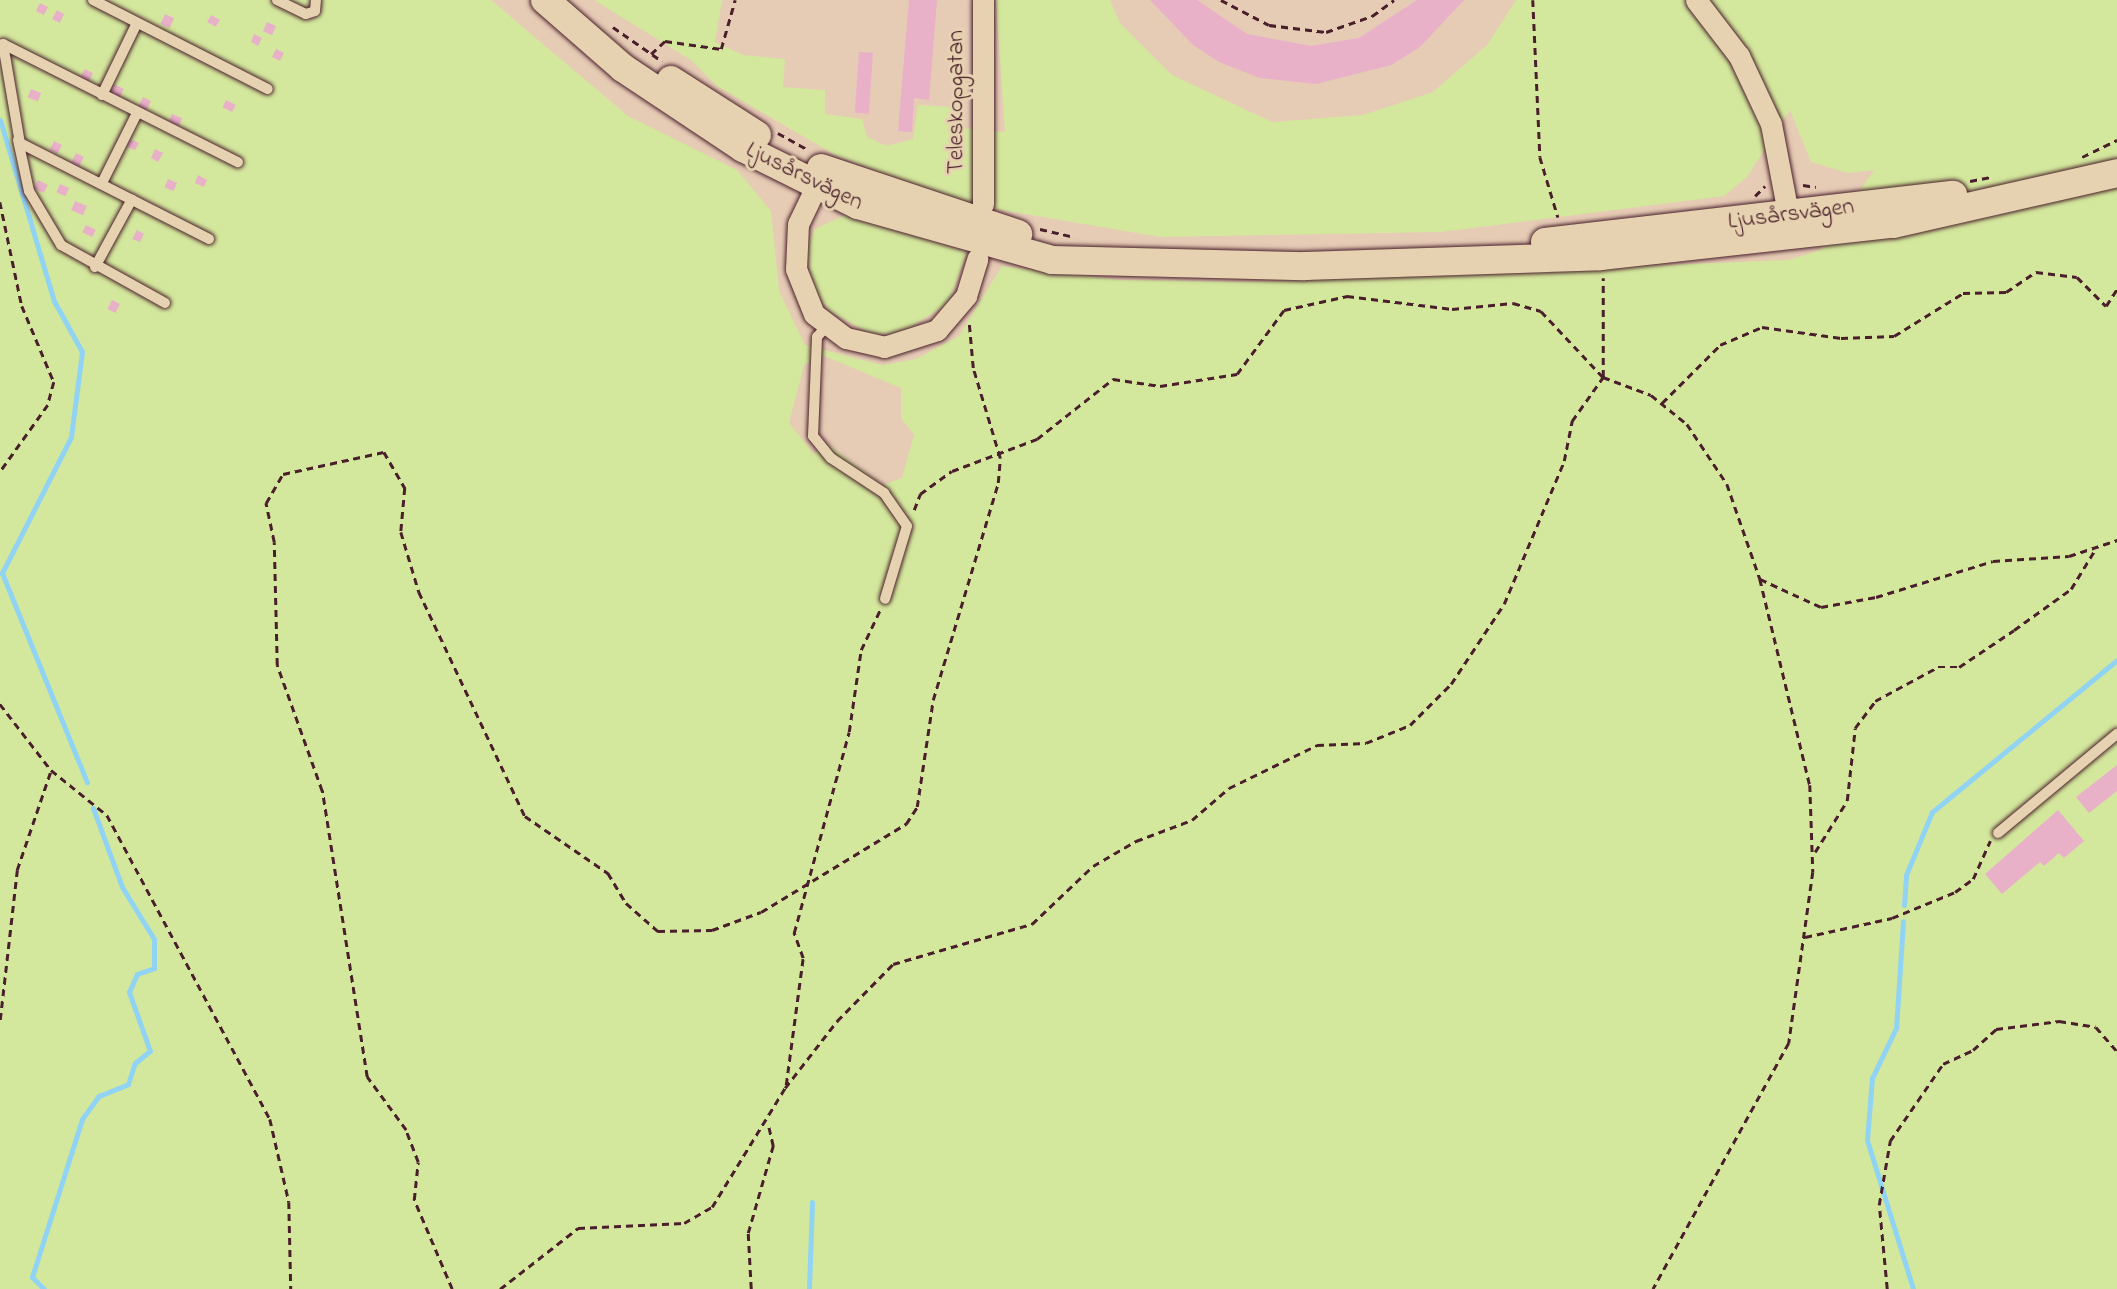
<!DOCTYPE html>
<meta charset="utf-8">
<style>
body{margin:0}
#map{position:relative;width:2117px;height:1289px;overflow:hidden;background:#e6cbb5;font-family:"Indie Flower",sans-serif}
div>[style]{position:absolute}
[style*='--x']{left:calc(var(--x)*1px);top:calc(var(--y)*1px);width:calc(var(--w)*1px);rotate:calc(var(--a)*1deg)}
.green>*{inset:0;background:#d4e89d}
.stream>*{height:5px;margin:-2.5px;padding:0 2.5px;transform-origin:2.5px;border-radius:2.5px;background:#91d3f3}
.building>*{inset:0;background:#e8b1c8;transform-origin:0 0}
.path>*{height:2.5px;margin-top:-1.25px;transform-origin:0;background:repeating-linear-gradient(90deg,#4a1f2b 0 7px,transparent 0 12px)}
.roads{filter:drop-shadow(0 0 2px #4a1f2b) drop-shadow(0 0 2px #4a1f2b)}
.lane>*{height:10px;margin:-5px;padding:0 5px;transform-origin:5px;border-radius:5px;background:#e6d2b0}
.street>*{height:21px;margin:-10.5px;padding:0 10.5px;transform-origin:10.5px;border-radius:10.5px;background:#e6d2b0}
.secondary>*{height:28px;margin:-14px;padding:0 14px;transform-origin:14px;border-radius:14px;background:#e6d2b0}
span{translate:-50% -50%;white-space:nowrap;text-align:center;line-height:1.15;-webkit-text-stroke:6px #e6d2b0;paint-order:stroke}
.street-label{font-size:24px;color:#4a1f2b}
</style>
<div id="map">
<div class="green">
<i style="clip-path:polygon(evenodd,0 0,491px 0,628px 116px,737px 170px,771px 211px,779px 291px,805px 345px,882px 365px,916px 359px,959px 336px,1002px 266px,1120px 280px,1255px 282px,1789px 260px,1820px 250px,1874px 170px,1848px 173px,1811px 162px,1790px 110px,1747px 177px,1724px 196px,1441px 232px,1160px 237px,960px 203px,835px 155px,717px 86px,691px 60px,594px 0,722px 0,715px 42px,743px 55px,785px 59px,783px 87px,825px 90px,825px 114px,862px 119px,867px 137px,887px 146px,913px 139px,918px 105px,952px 107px,963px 116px,963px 128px,1005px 132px,996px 0,1110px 0,1120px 23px,1172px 75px,1272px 122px,1363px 115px,1433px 92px,1487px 45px,1516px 0,2117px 0,2117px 1289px,0 1289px,0 0,824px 356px,901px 388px,901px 418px,914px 435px,902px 478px,883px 485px,828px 444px,814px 454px,789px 423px,804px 365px,824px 356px)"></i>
<i style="clip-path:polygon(847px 214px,967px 252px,948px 304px,899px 334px,871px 334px,831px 312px,813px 290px,807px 248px,815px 229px)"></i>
</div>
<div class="stream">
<i style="--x:0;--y:120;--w:189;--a:73.4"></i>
<i style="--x:54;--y:301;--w:58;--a:61.2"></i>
<i style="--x:82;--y:352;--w:86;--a:97.4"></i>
<i style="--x:71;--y:437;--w:153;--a:116.9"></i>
<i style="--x:2;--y:573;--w:226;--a:67.9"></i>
<i style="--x:1904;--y:905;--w:30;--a:-86"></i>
<i style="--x:1906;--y:875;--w:68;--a:-67.6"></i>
<i style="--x:1932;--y:812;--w:239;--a:-39.4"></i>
<i style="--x:1903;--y:921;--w:107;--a:93.7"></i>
<i style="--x:1896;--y:1028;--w:55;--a:115.6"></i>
<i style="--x:1872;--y:1078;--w:62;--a:94.6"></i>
<i style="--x:1867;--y:1140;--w:156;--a:72.8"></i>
<i style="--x:44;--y:1289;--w:17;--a:-135"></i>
<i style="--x:32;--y:1277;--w:166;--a:-72.4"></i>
<i style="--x:82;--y:1119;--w:29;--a:-54"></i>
<i style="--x:99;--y:1096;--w:31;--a:-22"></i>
<i style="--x:128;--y:1084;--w:22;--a:-72"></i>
<i style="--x:135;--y:1063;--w:19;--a:-39"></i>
<i style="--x:150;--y:1051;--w:63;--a:-109.6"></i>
<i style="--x:129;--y:992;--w:20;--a:-66"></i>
<i style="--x:137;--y:974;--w:18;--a:-19"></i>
<i style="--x:154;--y:968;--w:29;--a:-90"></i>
<i style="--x:154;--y:939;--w:61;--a:-121.6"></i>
<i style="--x:122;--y:887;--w:84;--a:-110.2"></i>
<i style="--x:809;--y:1289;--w:87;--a:-88"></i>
</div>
<div class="building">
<i style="clip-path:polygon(909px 0,937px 0,929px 100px,914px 98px,912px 132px,898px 131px)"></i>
<i style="clip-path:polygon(1150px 0,1197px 0,1247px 34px,1311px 46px,1359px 38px,1417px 0,1464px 0,1420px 47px,1391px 65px,1316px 84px,1260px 78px,1219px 62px,1193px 45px)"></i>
<i style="left:40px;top:3px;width:9px;height:9px;rotate:27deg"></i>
<i style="clip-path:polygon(57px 10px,64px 14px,60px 23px,52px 19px)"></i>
<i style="left:165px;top:14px;width:10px;height:11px;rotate:24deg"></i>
<i style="left:211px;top:15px;width:10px;height:8px;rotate:29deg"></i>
<i style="left:267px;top:22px;width:10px;height:10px;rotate:24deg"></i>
<i style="clip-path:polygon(254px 34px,262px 38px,258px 46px,251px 42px)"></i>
<i style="left:276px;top:49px;width:9px;height:9px;rotate:27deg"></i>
<i style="left:859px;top:52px;width:14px;height:61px;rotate:4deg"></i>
<i style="clip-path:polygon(85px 69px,93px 73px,89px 82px,80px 77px)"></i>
<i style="left:114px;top:84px;width:11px;height:10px;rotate:27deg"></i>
<i style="left:31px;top:89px;width:11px;height:9px;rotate:22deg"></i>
<i style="left:143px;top:97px;width:9px;height:11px;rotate:27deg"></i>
<i style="left:226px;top:100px;width:11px;height:8px;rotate:27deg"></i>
<i style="left:172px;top:114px;width:11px;height:9px;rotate:22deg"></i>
<i style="clip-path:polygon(130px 139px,139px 143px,135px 150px,127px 147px)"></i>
<i style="left:54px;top:141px;width:9px;height:10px;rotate:27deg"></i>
<i style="clip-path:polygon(155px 149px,163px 153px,158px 162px,151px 158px)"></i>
<i style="left:76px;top:153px;width:9px;height:11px;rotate:27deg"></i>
<i style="clip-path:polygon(198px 175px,207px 180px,204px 187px,195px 183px)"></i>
<i style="left:168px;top:179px;width:10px;height:9px;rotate:24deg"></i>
<i style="left:38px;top:180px;width:11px;height:9px;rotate:27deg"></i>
<i style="left:60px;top:184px;width:10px;height:9px;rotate:24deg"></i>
<i style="left:75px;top:201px;width:13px;height:10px;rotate:23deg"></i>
<i style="left:86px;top:225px;width:11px;height:8px;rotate:27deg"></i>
<i style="clip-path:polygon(137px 230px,144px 234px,140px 242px,132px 239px)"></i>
<i style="left:112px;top:300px;width:9px;height:10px;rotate:27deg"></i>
<i style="clip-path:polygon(2117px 765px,2117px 791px,2089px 813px,2076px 797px)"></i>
<i style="clip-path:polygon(2058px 810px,2084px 841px,2064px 858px,2059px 853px,2044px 866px,2040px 862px,2002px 894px,1985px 874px)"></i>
</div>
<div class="path">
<i style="--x:1221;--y:0;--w:54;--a:27.5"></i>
<i style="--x:1269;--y:25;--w:57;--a:7"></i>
<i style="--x:1326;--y:32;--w:49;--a:-19.2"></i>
<i style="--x:1372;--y:16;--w:27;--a:-36"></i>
<i style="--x:1533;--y:0;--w:157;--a:87.4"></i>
<i style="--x:1540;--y:157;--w:63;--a:73.3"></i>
<i style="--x:613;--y:27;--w:60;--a:34.8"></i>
<i style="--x:651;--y:54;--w:19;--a:-43"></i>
<i style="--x:665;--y:41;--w:57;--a:8.1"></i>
<i style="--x:721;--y:49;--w:51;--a:-74.1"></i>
<i style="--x:778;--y:133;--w:35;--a:29"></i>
<i style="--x:2082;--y:157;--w:39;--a:-26"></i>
<i style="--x:1970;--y:181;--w:21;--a:-11"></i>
<i style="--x:1803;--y:185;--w:13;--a:9"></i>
<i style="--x:1755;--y:196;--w:14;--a:-45"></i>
<i style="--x:0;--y:202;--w:106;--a:78.1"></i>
<i style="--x:22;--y:306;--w:82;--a:67.2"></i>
<i style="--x:54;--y:382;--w:24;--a:105"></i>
<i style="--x:48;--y:405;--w:82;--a:125.6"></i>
<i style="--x:1040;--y:229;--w:35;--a:13"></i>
<i style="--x:1662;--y:403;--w:82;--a:-45"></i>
<i style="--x:1720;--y:345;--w:46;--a:-23.2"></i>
<i style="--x:1762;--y:327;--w:80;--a:7.9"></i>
<i style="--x:1841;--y:338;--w:53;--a:-2.2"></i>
<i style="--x:1894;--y:336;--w:81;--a:-31.9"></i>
<i style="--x:1963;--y:293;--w:43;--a:-1.3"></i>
<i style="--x:2006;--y:292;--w:36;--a:-34"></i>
<i style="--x:2036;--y:272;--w:41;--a:7"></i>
<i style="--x:2077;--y:277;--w:41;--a:45"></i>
<i style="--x:2106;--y:306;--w:20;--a:-57"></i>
<i style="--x:914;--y:510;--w:17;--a:-69"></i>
<i style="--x:920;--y:494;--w:39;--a:-36"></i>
<i style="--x:952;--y:471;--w:91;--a:-20.6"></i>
<i style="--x:1037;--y:439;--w:97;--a:-38.3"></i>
<i style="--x:1113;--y:379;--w:48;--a:8.5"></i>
<i style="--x:1160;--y:386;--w:78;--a:-8.9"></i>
<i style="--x:1237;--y:374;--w:79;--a:-53.7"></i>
<i style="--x:1284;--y:310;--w:65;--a:-12.5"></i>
<i style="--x:1347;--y:296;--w:106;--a:7.1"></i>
<i style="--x:1452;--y:309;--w:61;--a:-5.6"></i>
<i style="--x:1513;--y:303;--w:29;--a:16"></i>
<i style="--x:1541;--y:311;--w:91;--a:46.8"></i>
<i style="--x:1603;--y:377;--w:51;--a:20.6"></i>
<i style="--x:1651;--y:395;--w:46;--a:38.9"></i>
<i style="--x:1687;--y:424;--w:72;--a:56.3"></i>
<i style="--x:1727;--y:484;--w:101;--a:70.8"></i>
<i style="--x:1760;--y:579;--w:212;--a:76.4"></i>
<i style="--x:1810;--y:785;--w:87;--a:88"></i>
<i style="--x:1813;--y:872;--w:173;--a:98"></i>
<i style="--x:1789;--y:1043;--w:281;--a:118.9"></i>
<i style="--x:1760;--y:579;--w:67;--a:24.7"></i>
<i style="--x:1821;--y:607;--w:56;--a:-10.3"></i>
<i style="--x:1876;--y:597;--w:122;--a:-17.1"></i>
<i style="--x:1993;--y:561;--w:76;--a:-3.8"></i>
<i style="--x:2069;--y:556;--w:51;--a:-18.4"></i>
<i style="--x:0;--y:704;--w:83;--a:52.3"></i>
<i style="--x:51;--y:770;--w:72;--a:38.8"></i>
<i style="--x:107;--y:815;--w:345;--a:61.8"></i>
<i style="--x:270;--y:1119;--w:85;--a:77.1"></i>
<i style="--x:289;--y:1202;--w:87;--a:88.7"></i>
<i style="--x:1815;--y:852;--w:60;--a:-57.9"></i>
<i style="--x:1847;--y:801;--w:73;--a:-83.7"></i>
<i style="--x:1855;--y:728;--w:34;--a:-53"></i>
<i style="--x:1875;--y:701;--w:72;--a:-28.4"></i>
<i style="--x:1938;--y:667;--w:21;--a:0"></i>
<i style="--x:1959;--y:667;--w:66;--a:-33.9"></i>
<i style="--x:2014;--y:630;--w:70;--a:-35.7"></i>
<i style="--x:2071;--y:589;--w:48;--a:-58.6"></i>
<i style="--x:1805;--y:937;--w:89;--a:-12.3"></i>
<i style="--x:1892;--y:918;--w:68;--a:-22.4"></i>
<i style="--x:1955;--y:892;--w:22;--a:-36"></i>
<i style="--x:1973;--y:879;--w:42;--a:-65.9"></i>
<i style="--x:0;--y:1020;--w:151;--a:-83.5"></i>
<i style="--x:17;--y:870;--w:106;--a:-71.2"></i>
<i style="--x:786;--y:1085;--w:128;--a:-82.4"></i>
<i style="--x:803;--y:958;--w:27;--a:-110"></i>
<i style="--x:794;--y:933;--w:208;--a:-74.7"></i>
<i style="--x:849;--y:732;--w:83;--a:-81.7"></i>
<i style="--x:861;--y:650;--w:44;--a:-64.6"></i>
<i style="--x:452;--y:1289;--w:97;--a:-113.1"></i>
<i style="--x:414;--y:1200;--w:38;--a:-84"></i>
<i style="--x:418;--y:1162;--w:34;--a:-111"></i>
<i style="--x:406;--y:1130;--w:66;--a:-126.3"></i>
<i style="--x:367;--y:1077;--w:290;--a:-98.9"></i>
<i style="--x:322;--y:791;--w:134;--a:-109.7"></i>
<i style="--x:277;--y:665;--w:123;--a:-91.4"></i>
<i style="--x:274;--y:542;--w:40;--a:-102"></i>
<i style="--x:266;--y:503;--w:34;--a:-60"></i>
<i style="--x:283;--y:474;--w:103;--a:-12.3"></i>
<i style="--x:384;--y:452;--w:42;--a:59.7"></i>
<i style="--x:405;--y:488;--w:44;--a:95.2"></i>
<i style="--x:401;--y:532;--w:63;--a:73.3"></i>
<i style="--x:419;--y:592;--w:248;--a:64.7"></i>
<i style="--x:525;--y:816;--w:101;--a:34.5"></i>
<i style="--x:608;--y:873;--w:35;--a:59"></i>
<i style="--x:626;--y:903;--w:43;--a:41.2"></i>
<i style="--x:658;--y:931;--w:54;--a:-1.1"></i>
<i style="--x:712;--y:930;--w:52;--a:-20.2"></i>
<i style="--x:761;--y:912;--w:170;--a:-31.3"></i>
<i style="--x:906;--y:824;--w:20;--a:-57"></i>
<i style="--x:917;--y:807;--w:108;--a:-81.5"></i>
<i style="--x:933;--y:700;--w:227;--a:-73.3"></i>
<i style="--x:998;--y:483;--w:25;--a:-85"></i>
<i style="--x:1000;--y:458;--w:94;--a:-106.7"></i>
<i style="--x:973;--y:368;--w:45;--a:-95.1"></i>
<i style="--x:500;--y:1289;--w:99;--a:-38"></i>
<i style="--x:578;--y:1228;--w:106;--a:-2.7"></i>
<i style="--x:684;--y:1223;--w:32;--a:-30"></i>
<i style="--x:712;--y:1207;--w:140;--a:-58.5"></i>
<i style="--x:785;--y:1088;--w:85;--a:-52.2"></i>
<i style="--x:837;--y:1021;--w:80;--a:-45.5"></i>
<i style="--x:893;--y:964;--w:145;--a:-16.1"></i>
<i style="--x:1032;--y:924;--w:84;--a:-43.6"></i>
<i style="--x:1093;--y:866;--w:50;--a:-30.2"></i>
<i style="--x:1136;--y:841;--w:60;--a:-20.6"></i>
<i style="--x:1192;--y:820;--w:49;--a:-40.9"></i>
<i style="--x:1229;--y:788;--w:98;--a:-26"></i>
<i style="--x:1317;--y:745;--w:49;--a:-2.3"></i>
<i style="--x:1366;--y:743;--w:48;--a:-22.2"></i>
<i style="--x:1410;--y:725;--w:58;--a:-45"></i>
<i style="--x:1451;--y:684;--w:96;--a:-56.5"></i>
<i style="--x:1504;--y:604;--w:155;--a:-67.2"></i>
<i style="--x:1564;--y:461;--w:41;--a:-78.7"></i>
<i style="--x:1572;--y:421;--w:54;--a:-54.8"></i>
<i style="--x:1603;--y:377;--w:99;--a:-90"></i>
<i style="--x:751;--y:1289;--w:56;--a:-93.1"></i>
<i style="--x:748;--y:1233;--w:91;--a:-74"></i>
<i style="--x:773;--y:1146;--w:22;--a:-103"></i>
<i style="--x:1887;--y:1289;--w:84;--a:-95.4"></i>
<i style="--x:1879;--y:1205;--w:65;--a:-80.2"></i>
<i style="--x:1890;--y:1141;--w:93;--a:-55.5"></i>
<i style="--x:1943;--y:1064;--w:33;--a:-25"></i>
<i style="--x:1973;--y:1050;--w:31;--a:-42"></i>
<i style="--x:1996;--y:1029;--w:64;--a:-7.2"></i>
<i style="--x:2059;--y:1021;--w:37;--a:9"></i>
<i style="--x:2096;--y:1027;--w:32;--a:49"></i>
</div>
<div class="roads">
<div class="lane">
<i style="--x:93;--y:0;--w:196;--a:27"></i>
<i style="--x:277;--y:0;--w:32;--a:26"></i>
<i style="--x:306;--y:14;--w:9;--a:-18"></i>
<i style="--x:315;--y:11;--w:11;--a:-85"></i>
<i style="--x:3;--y:44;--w:100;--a:80.3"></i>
<i style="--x:20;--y:143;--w:212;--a:26.9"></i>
<i style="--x:3;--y:44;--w:263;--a:26.7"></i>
<i style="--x:102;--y:95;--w:80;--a:-64.1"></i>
<i style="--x:18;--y:140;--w:52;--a:77.8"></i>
<i style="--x:29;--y:191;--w:63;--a:59.3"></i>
<i style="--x:61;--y:245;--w:119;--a:29.1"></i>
<i style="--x:102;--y:183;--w:78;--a:-63.4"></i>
<i style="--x:95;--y:267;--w:77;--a:-61.4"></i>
<i style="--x:826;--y:327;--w:13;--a:132"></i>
<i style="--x:817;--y:337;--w:99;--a:92.3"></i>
<i style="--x:813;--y:436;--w:28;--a:51"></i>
<i style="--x:831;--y:458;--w:64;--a:33.4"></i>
<i style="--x:884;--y:493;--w:40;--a:55.1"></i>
<i style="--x:907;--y:526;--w:76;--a:106.8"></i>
<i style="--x:1998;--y:833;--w:155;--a:-39.8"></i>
</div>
<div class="street">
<i style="--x:983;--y:0;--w:204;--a:90"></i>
<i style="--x:1696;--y:0;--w:71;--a:52.5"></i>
<i style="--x:1739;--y:56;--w:75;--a:64.8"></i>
<i style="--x:1771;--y:124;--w:107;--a:79.2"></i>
<i style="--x:822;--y:174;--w:55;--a:115.6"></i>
<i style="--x:798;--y:224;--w:45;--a:92.5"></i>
<i style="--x:796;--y:269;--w:48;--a:68.2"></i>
<i style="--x:814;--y:314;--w:40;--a:37"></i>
<i style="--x:846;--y:338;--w:39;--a:13"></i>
<i style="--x:884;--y:347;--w:56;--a:-17.8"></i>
<i style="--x:937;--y:330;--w:45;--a:-49.5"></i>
<i style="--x:966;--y:296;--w:39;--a:-73"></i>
</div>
<div class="secondary">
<i style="--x:545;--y:0;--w:103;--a:41.1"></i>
<i style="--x:623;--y:68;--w:144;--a:33.7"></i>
<i style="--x:743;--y:148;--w:128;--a:26.4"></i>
<i style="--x:858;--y:205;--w:202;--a:15.8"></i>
<i style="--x:1052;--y:260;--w:253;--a:1.4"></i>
<i style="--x:1305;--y:266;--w:296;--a:-1.9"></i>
<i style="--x:1601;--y:256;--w:294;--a:-6.3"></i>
<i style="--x:1893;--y:224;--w:230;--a:-12.8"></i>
<i style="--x:671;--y:80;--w:102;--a:32.6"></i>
<i style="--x:821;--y:168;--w:208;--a:18.5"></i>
<i style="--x:1545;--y:242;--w:411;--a:-6.6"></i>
</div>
</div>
<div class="street-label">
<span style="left:957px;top:102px;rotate:-90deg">Teleskopgatan</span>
<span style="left:804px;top:177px;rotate:26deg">Ljusårsvägen</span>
<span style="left:1791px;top:215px;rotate:-7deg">Ljusårsvägen</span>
</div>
</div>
